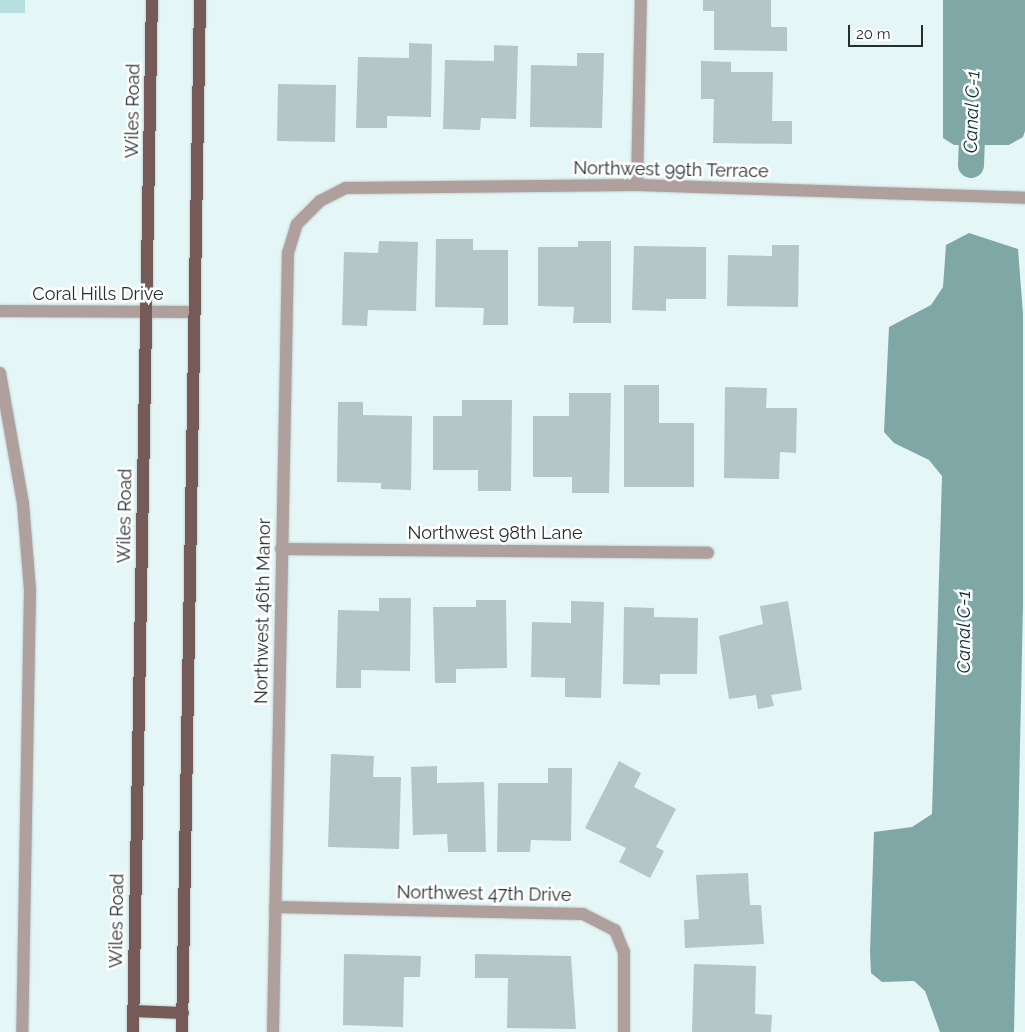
<!DOCTYPE html>
<style>
body{margin:0}
#map{position:relative;width:1025px;height:1032px;overflow:hidden;background:#e4f7f6;font-family:Raleway,sans-serif}
div>[style]{position:absolute}
[style*='--x']{left:calc(var(--x)*1px);top:calc(var(--y)*1px);width:calc(var(--w)*1px);rotate:calc(var(--a)*1deg)}
.green>*{inset:0;background:#b6dfde;transform-origin:0 0}
.water>*{inset:0;background:#7fa7a6}
.canal>*{height:26px;margin:-13px;padding:0 13px;transform-origin:13px;border-radius:13px;background:#7fa7a6}
.building>*{inset:0;background:#b4c6c5;transform-origin:0 0}
.roads{filter:drop-shadow(0 0 1px #c2d3d2) drop-shadow(0 0 1px #c2d3d2)}
.minor>*{height:12px;margin:-6px;padding:0 6px;transform-origin:6px;border-radius:6px;background:#af9f9d}
.major>*{height:12px;margin:-6px;padding:0 6px;transform-origin:6px;border-radius:6px;background:#755a58}
span{translate:-50% -50%;white-space:nowrap;text-align:center;line-height:1.15;-webkit-text-stroke:5px #fff;paint-order:stroke}
.street-label{font-size:18px;color:#272e2e}
.water-label{font-size:19px;color:#0c3434;font-style:italic}
.scale{position:absolute;left:848px;top:25px;width:75px;height:22px;box-sizing:border-box;border:2px solid #272e2e;border-top:0;padding-left:6px;font-size:15px;line-height:18px;white-space:nowrap;color:#272e2e;-webkit-text-stroke:4px #fff;paint-order:stroke}
</style>
<div id="map">
<div class="green">
<i style="left:0;top:0;width:25px;height:13px"></i>
</div>
<div class="water">
<i style="clip-path:polygon(943px 0,1025px 0,1025px 131px,1023px 137px,1009px 145px,954px 145px,943px 138px)"></i>
<i style="clip-path:polygon(969px 233px,1018px 249px,1023px 314px,1023px 604px,1014px 1032px,940px 1032px,925px 991px,914px 981px,882px 982px,871px 973px,870px 952px,874px 832px,912px 827px,932px 814px,942px 476px,929px 460px,894px 443px,884px 432px,889px 327px,931px 305px,943px 287px,946px 245px)"></i>
</div>
<div class="canal">
<i style="--x:971;--y:165;--w:54;--a:-87.9"></i>
</div>
<div class="building">
<i style="clip-path:polygon(703px 0,771px 0,771px 27px,787px 27px,787px 51px,714px 50px,714px 11px,703px 11px)"></i>
<i style="clip-path:polygon(409px 43px,432px 44px,431px 117px,387px 116px,387px 128px,356px 128px,358px 57px,409px 58px)"></i>
<i style="clip-path:polygon(494px 45px,518px 46px,516px 119px,481px 118px,480px 130px,443px 129px,445px 60px,494px 61px)"></i>
<i style="clip-path:polygon(577px 53px,604px 53px,602px 128px,530px 127px,531px 65px,577px 66px)"></i>
<i style="clip-path:polygon(701px 61px,731px 62px,731px 72px,773px 72px,772px 121px,792px 121px,792px 144px,713px 143px,714px 99px,701px 99px)"></i>
<i style="left:278px;top:84px;width:58px;height:57px;rotate:1deg"></i>
<i style="clip-path:polygon(436px 239px,473px 239px,473px 250px,508px 250px,508px 325px,483px 325px,484px 308px,435px 307px)"></i>
<i style="clip-path:polygon(379px 241px,418px 242px,416px 311px,368px 310px,367px 326px,342px 325px,344px 252px,378px 253px)"></i>
<i style="clip-path:polygon(578px 241px,611px 241px,611px 323px,573px 323px,574px 307px,538px 306px,538px 247px,578px 247px)"></i>
<i style="clip-path:polygon(772px 245px,799px 245px,798px 307px,727px 306px,728px 255px,772px 256px)"></i>
<i style="clip-path:polygon(634px 246px,706px 247px,706px 299px,666px 299px,666px 311px,632px 310px)"></i>
<i style="clip-path:polygon(624px 385px,659px 385px,659px 423px,694px 423px,694px 487px,624px 487px)"></i>
<i style="clip-path:polygon(725px 387px,767px 388px,766px 408px,797px 408px,796px 453px,780px 452px,779px 479px,724px 478px)"></i>
<i style="clip-path:polygon(569px 393px,611px 393px,609px 493px,572px 493px,572px 477px,533px 477px,533px 416px,569px 416px)"></i>
<i style="clip-path:polygon(462px 400px,512px 400px,511px 491px,478px 491px,478px 470px,433px 470px,433px 416px,462px 416px)"></i>
<i style="clip-path:polygon(338px 402px,363px 402px,363px 415px,412px 416px,411px 490px,381px 489px,381px 483px,337px 482px)"></i>
<i style="clip-path:polygon(379px 598px,411px 598px,410px 671px,361px 670px,361px 688px,336px 688px,338px 610px,379px 611px)"></i>
<i style="clip-path:polygon(476px 600px,506px 600px,507px 668px,456px 669px,456px 683px,435px 683px,433px 607px,476px 607px)"></i>
<i style="clip-path:polygon(571px 601px,604px 602px,601px 698px,565px 697px,565px 678px,531px 677px,532px 622px,571px 623px)"></i>
<i style="clip-path:polygon(788px 601px,802px 690px,771px 695px,774px 706px,758px 709px,756px 695px,729px 699px,719px 636px,763px 624px,760px 606px)"></i>
<i style="clip-path:polygon(624px 607px,654px 608px,654px 617px,698px 618px,697px 674px,660px 674px,660px 685px,623px 684px)"></i>
<i style="clip-path:polygon(331px 754px,374px 756px,373px 777px,401px 777px,399px 849px,328px 847px)"></i>
<i style="clip-path:polygon(619px 761px,641px 773px,634px 787px,676px 809px,656px 847px,664px 851px,650px 878px,619px 862px,626px 848px,585px 828px)"></i>
<i style="clip-path:polygon(437px 766px,437px 783px,484px 782px,486px 852px,448px 852px,447px 834px,413px 835px,411px 767px)"></i>
<i style="clip-path:polygon(548px 768px,572px 768px,571px 841px,531px 840px,530px 852px,497px 852px,498px 783px,548px 783px)"></i>
<i style="clip-path:polygon(748px 873px,750px 905px,761px 905px,764px 944px,685px 948px,684px 920px,699px 919px,696px 875px)"></i>
<i style="clip-path:polygon(344px 954px,421px 956px,420px 977px,404px 977px,403px 1027px,343px 1025px)"></i>
<i style="clip-path:polygon(475px 954px,571px 956px,576px 1029px,507px 1028px,508px 978px,475px 978px)"></i>
<i style="clip-path:polygon(694px 964px,756px 966px,755px 1014px,772px 1015px,771px 1032px,692px 1032px)"></i>
</div>
<div class="roads">
<div class="minor">
<i style="--x:637;--y:185;--w:185;--a:-88.8"></i>
<i style="--x:0;--y:311;--w:195;--a:0.3"></i>
<i style="--x:0;--y:373;--w:132;--a:80"></i>
<i style="--x:23;--y:503;--w:87;--a:85.4"></i>
<i style="--x:30;--y:590;--w:442;--a:91"></i>
<i style="--x:281;--y:549;--w:427;--a:0.5"></i>
<i style="--x:275;--y:907;--w:308;--a:1.3"></i>
<i style="--x:583;--y:914;--w:36;--a:27"></i>
<i style="--x:615;--y:930;--w:24;--a:68"></i>
<i style="--x:624;--y:952;--w:80;--a:90"></i>
<i style="--x:273;--y:1032;--w:779;--a:-88.9"></i>
<i style="--x:288;--y:253;--w:30;--a:-73"></i>
<i style="--x:297;--y:224;--w:33;--a:-45"></i>
<i style="--x:320;--y:201;--w:29;--a:-27"></i>
<i style="--x:346;--y:188;--w:291;--a:-0.6"></i>
<i style="--x:637;--y:185;--w:388;--a:1.9"></i>
</div>
<div class="major">
<i style="--x:133;--y:1011;--w:50;--a:2.3"></i>
<i style="--x:133;--y:1032;--w:1032;--a:-88.95"></i>
<i style="--x:182;--y:1032;--w:1032;--a:-89"></i>
</div>
</div>
<div class="street-label">
<span style="left:133px;top:111px;rotate:-89deg">Wiles Road</span>
<span style="left:671px;top:170px;rotate:1deg">Northwest 99th Terrace</span>
<span style="left:98px;top:294px">Coral Hills Drive</span>
<span style="left:125px;top:516px;rotate:-89deg">Wiles Road</span>
<span style="left:495px;top:533px">Northwest 98th Lane</span>
<span style="left:263px;top:611px;rotate:-89deg">Northwest 46th Manor</span>
<span style="left:484px;top:894px;rotate:1deg">Northwest 47th Drive</span>
<span style="left:117px;top:921px;rotate:-89deg">Wiles Road</span>
</div>
<div class="water-label">
<span style="left:972px;top:112px;rotate:-88deg">Canal C-1</span>
<span style="left:964px;top:632px;rotate:-90deg">Canal C-1</span>
</div>
<div class="scale">20 m</div>
</div>
